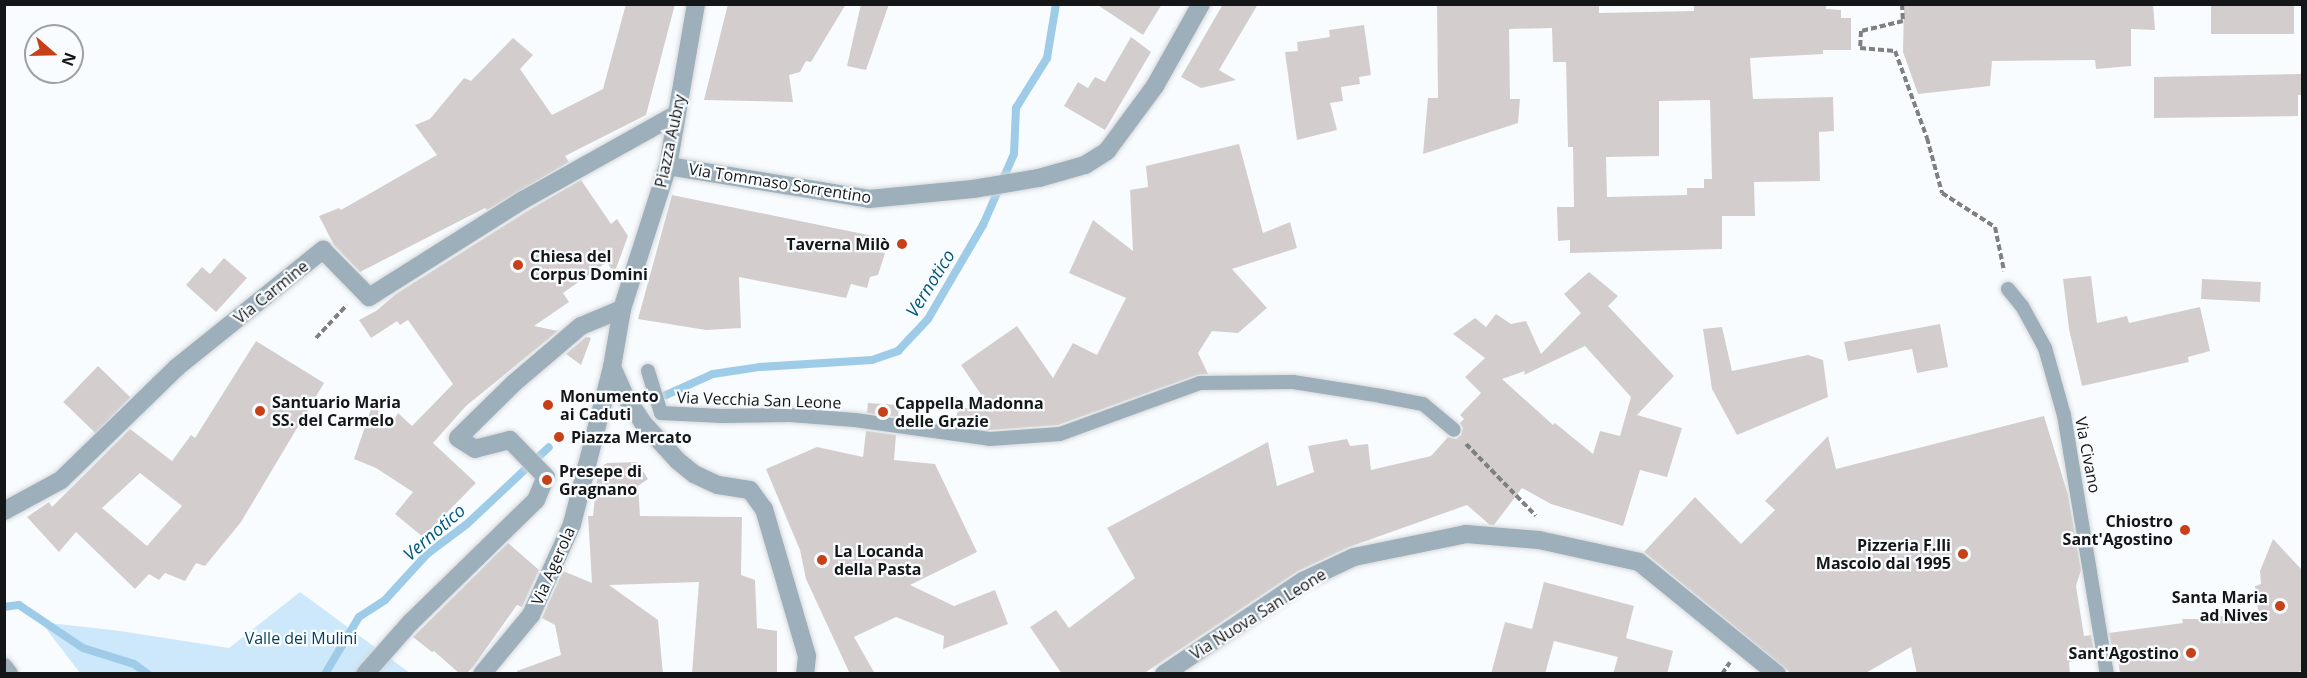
<!DOCTYPE html>
<meta charset="utf-8">
<style>
body{margin:0}
#map{position:relative;width:2307px;height:678px;overflow:hidden;background:#f9fcfe;font-family:"Open Sans",sans-serif}
div>[style]{position:absolute}
[style*='--x']{left:calc(var(--x)*1px);top:calc(var(--y)*1px);width:calc(var(--w)*1px);rotate:calc(var(--a)*1deg)}
.green>*{inset:0;background:#cde8fa}
.stream>*{height:8px;margin:-4px;padding:0 4px;transform-origin:4px;border-radius:4px;background:#9ecce8}
.building>*{inset:0;background:#d3cecd;transform-origin:0 0}
.path>*{height:4px;margin-top:-2px;transform-origin:0;background:repeating-linear-gradient(90deg,#7e8082 0 6px,transparent 0 9px)}
.roads{filter:drop-shadow(0 0 2px #d5d7d9) drop-shadow(0 0 2px #d5d7d9)}
.service>*{height:14px;margin:-7px;padding:0 7px;transform-origin:7px;border-radius:7px;background:#9cafbb}
.minor>*{height:18px;margin:-9px;padding:0 9px;transform-origin:9px;border-radius:9px;background:#9cafbb}
.tertiary>*{height:18px;margin:-9px;padding:0 9px;transform-origin:9px;border-radius:9px;background:#9cafbb}
.dots>*{width:16px;height:16px;translate:-50% -50%;box-sizing:border-box;border:3px solid #f9fcfe;border-radius:50%}
span{translate:-50% -50%;white-space:nowrap;text-align:center;line-height:1.15;-webkit-text-stroke:4.5px #f9fcfe;paint-order:stroke}
.street-label{font-size:16px;color:#151617}
.poi-label{font-size:16px;color:#151617;font-weight:700}
.right{translate:-100% -50%;text-align:right}
.left{translate:0 -50%;text-align:left}
.park-label{font-size:16px;color:#003d58}
.water-label{font-size:18px;color:#00567a;font-style:italic}
.frame{position:absolute;inset:0;border:6px solid #151617;pointer-events:none}
.north{position:absolute;left:24px;top:24px;width:60px;height:60px;box-sizing:border-box;background:#f9fcfe;border:2px solid #9ea0a2;border-radius:50%;rotate:110deg;font-size:16px;font-weight:700;line-height:24px;text-align:center;color:#151617}
.north::after{content:'';display:block;margin:auto;width:21px;height:27px;background:#c84017;clip-path:polygon(50% 0,100% 100%,50% 72%,0 100%)}
</style>
<div id="map">
<div class="green">
<i style="clip-path:polygon(300px 592px,410px 673px,80px 673px,41px 622px,120px 631px,229px 648px)"></i>
</div>
<div class="stream">
<i style="--x:666;--y:395;--w:51;--a:-24.1"></i>
<i style="--x:713;--y:374;--w:48;--a:-8.5"></i>
<i style="--x:760;--y:367;--w:112;--a:-3.6"></i>
<i style="--x:872;--y:360;--w:28;--a:-19"></i>
<i style="--x:898;--y:351;--w:44;--a:-46.8"></i>
<i style="--x:928;--y:319;--w:109;--a:-59.7"></i>
<i style="--x:983;--y:225;--w:77;--a:-66.4"></i>
<i style="--x:1014;--y:154;--w:46;--a:-87.5"></i>
<i style="--x:1016;--y:108;--w:59;--a:-58.2"></i>
<i style="--x:1047;--y:58;--w:55;--a:-80.5"></i>
<i style="--x:4;--y:607;--w:15;--a:-8"></i>
<i style="--x:19;--y:605;--w:77;--a:33.9"></i>
<i style="--x:83;--y:648;--w:53;--a:17.4"></i>
<i style="--x:134;--y:664;--w:17;--a:36"></i>
<i style="--x:325;--y:674;--w:66;--a:-59.2"></i>
<i style="--x:359;--y:617;--w:31;--a:-33"></i>
<i style="--x:385;--y:600;--w:62;--a:-47.6"></i>
<i style="--x:427;--y:554;--w:50;--a:-36.9"></i>
<i style="--x:467;--y:524;--w:112;--a:-43.2"></i>
</div>
<div class="building">
<i style="clip-path:polygon(626px 4px,675px 4px,646px 115px,565px 156px,569px 162px,487px 210px,485px 208px,360px 272px,334px 245px,319px 216px,339px 208px,341px 210px,437px 155px,415px 125px,430px 119px,464px 78px,471px 81px,513px 38px,533px 55px,520px 69px,552px 115px,603px 89px)"></i>
<i style="clip-path:polygon(728px 4px,846px 4px,811px 62px,806px 61px,800px 72px,789px 75px,793px 102px,704px 100px)"></i>
<i style="clip-path:polygon(861px 4px,889px 4px,866px 70px,847px 66px)"></i>
<i style="clip-path:polygon(1096px 4px,1162px 4px,1143px 35px)"></i>
<i style="clip-path:polygon(1223px 4px,1258px 4px,1219px 70px,1236px 80px,1201px 88px,1181px 77px)"></i>
<i style="clip-path:polygon(evenodd,1437px 4px,1599px 4px,1599px 13px,1694px 11px,1694px 4px,1826px 4px,1826px 9px,1841px 10px,1841px 18px,1851px 18px,1851px 50px,1823px 50px,1823px 54px,1750px 58px,1753px 99px,1833px 97px,1834px 131px,1819px 132px,1820px 181px,1754px 182px,1755px 216px,1722px 216px,1722px 249px,1570px 253px,1570px 240px,1558px 241px,1557px 207px,1574px 207px,1573px 147px,1568px 147px,1566px 62px,1553px 62px,1552px 28px,1509px 29px,1510px 99px,1520px 99px,1518px 123px,1423px 154px,1428px 98px,1438px 98px,1437px 4px,1710px 100px,1712px 179px,1704px 179px,1704px 188px,1687px 188px,1687px 195px,1607px 197px,1606px 157px,1659px 156px,1659px 101px,1710px 100px)"></i>
<i style="clip-path:polygon(1904px 4px,2153px 4px,2155px 30px,2131px 29px,2131px 66px,2096px 69px,2095px 60px,1992px 61px,1990px 86px,1918px 94px,1903px 52px)"></i>
<i style="left:2211px;top:4px;width:83px;height:30px"></i>
<i style="clip-path:polygon(1364px 25px,1371px 75px,1359px 77px,1360px 84px,1341px 87px,1343px 101px,1330px 103px,1337px 130px,1297px 140px,1285px 52px,1298px 51px,1297px 42px,1330px 37px,1329px 30px)"></i>
<i style="clip-path:polygon(1131px 37px,1151px 52px,1105px 130px,1064px 106px,1078px 82px,1088px 88px,1095px 77px,1105px 82px)"></i>
<i style="clip-path:polygon(2302px 74px,2302px 95px,2298px 95px,2298px 116px,2154px 118px,2154px 77px)"></i>
<i style="clip-path:polygon(1239px 144px,1263px 233px,1290px 222px,1297px 248px,1232px 269px,1267px 308px,1238px 333px,1212px 331px,1198px 353px,1208px 374px,1197px 375px,1058px 425px,990px 430px,954px 425px,959px 407px,993px 412px,961px 365px,1017px 326px,1053px 378px,1073px 343px,1097px 355px,1126px 298px,1069px 273px,1093px 220px,1133px 251px,1130px 190px,1148px 187px,1146px 166px)"></i>
<i style="clip-path:polygon(581px 180px,611px 224px,617px 219px,628px 236px,614px 274px,607px 262px,563px 293px,569px 302px,534px 326px,558px 331px,466px 406px,433px 443px,476px 483px,423px 537px,395px 514px,413px 492px,376px 468px,354px 459px,372px 406px,393px 421px,398px 413px,412px 426px,453px 384px,408px 320px,400px 325px,397px 321px,371px 338px,359px 320px,376px 311px,396px 294px,529px 210px)"></i>
<i style="clip-path:polygon(672px 195px,878px 237px,877px 252px,885px 253px,878px 275px,870px 277px,867px 288px,851px 284px,846px 298px,739px 277px,741px 328px,706px 330px,638px 319px)"></i>
<i style="clip-path:polygon(224px 258px,247px 278px,216px 312px,186px 285px,202px 267px,210px 274px)"></i>
<i style="clip-path:polygon(evenodd,1589px 272px,1618px 296px,1608px 306px,1674px 376px,1637px 415px,1682px 428px,1667px 477px,1640px 470px,1623px 526px,1551px 504px,1522px 488px,1494px 525px,1490px 525px,1467px 505px,1349px 547px,1298px 571px,1143px 674px,1062px 674px,1030px 627px,1056px 610px,1069px 628px,1135px 578px,1107px 528px,1268px 442px,1277px 486px,1314px 472px,1308px 446px,1347px 439px,1350px 446px,1368px 444px,1371px 470px,1431px 456px,1448px 437px,1456px 439px,1461px 435px,1463px 428px,1460px 423px,1464px 419px,1460px 415px,1481px 393px,1465px 377px,1485px 358px,1453px 334px,1475px 318px,1486px 327px,1496px 314px,1511px 324px,1526px 321px,1541px 354px,1581px 313px,1564px 294px,1589px 272px,1585px 346px,1631px 397px,1620px 436px,1600px 431px,1593px 454px,1555px 423px,1553px 425px,1502px 379px,1525px 371px,1524px 375px,1585px 346px)"></i>
<i style="clip-path:polygon(2091px 276px,2097px 323px,2127px 316px,2129px 323px,2200px 307px,2210px 351px,2188px 357px,2189px 362px,2082px 386px,2069px 329px,2063px 279px)"></i>
<i style="left:2202px;top:279px;width:59px;height:20px;rotate:3deg"></i>
<i style="clip-path:polygon(1940px 324px,1948px 367px,1917px 373px,1912px 349px,1848px 361px,1844px 342px)"></i>
<i style="clip-path:polygon(1722px 327px,1732px 371px,1808px 355px,1823px 360px,1828px 397px,1737px 435px,1712px 389px,1703px 329px)"></i>
<i style="clip-path:polygon(586px 337px,591px 338px,581px 365px,566px 354px)"></i>
<i style="clip-path:polygon(evenodd,256px 341px,324px 383px,241px 522px,205px 566px,196px 563px,185px 581px,165px 573px,159px 580px,149px 574px,135px 589px,76px 532px,59px 552px,27px 517px,49px 502px,52px 507px,130px 429px,172px 461px,191px 435px,195px 438px,256px 341px,140px 473px,182px 506px,147px 546px,102px 508px,140px 473px)"></i>
<i style="left:98px;top:366px;width:45px;height:50px;rotate:44deg"></i>
<i style="clip-path:polygon(868px 403px,899px 405px,898px 417px,867px 413px)"></i>
<i style="clip-path:polygon(2044px 416px,2068px 495px,2081px 570px,2076px 586px,2084px 636px,2091px 635px,2095px 657px,2069px 662px,2070px 674px,1917px 674px,1911px 647px,1864px 674px,1792px 674px,1644px 552px,1695px 497px,1741px 544px,1775px 510px,1765px 501px,1828px 436px,1836px 469px)"></i>
<i style="clip-path:polygon(866px 431px,896px 435px,894px 460px,935px 464px,977px 552px,910px 585px,954px 606px,995px 590px,1008px 624px,943px 649px,944px 636px,896px 617px,854px 637px,875px 674px,850px 674px,806px 579px,800px 550px,766px 469px,817px 447px,863px 457px)"></i>
<i style="clip-path:polygon(637px 462px,648px 479px,638px 486px,640px 516px,742px 517px,741px 575px,755px 580px,757px 628px,777px 631px,777px 674px,692px 673px,699px 582px,609px 585px,658px 620px,663px 674px,517px 674px,517px 671px,561px 655px,555px 625px,542px 618px,563px 571px,592px 583px,588px 516px,593px 516px,598px 469px,607px 463px)"></i>
<i style="clip-path:polygon(2273px 539px,2302px 570px,2302px 671px,2287px 674px,2120px 674px,2117px 653px,2113px 653px,2109px 633px,2183px 623px,2182px 619px,2200px 619px,2258px 611px,2255px 586px,2261px 584px,2260px 571px)"></i>
<i style="clip-path:polygon(508px 543px,539px 570px,522px 607px,517px 605px,473px 667px,466px 674px,460px 674px,434px 651px,432px 652px,413px 637px)"></i>
<i style="clip-path:polygon(1544px 582px,1634px 606px,1626px 638px,1673px 651px,1667px 674px,1613px 674px,1618px 657px,1554px 641px,1545px 674px,1491px 674px,1505px 622px,1532px 629px)"></i>
</div>
<div class="path">
<i style="--x:1902;--y:4;--w:17;--a:87"></i>
<i style="--x:1903;--y:21;--w:43;--a:166.6"></i>
<i style="--x:1861;--y:31;--w:17;--a:93"></i>
<i style="--x:1860;--y:48;--w:35;--a:5"></i>
<i style="--x:1895;--y:51;--w:93;--a:69.8"></i>
<i style="--x:1927;--y:138;--w:57;--a:74.7"></i>
<i style="--x:1942;--y:193;--w:63;--a:32.7"></i>
<i style="--x:1995;--y:227;--w:45;--a:78.4"></i>
<i style="--x:316;--y:338;--w:45;--a:-46.8"></i>
<i style="--x:1466;--y:444;--w:100;--a:45.8"></i>
<i style="--x:1722;--y:674;--w:14;--a:-56"></i>
</div>
<div class="roads">
<div class="service">
<i style="--x:2008;--y:289;--w:22;--a:51"></i>
<i style="--x:2022;--y:306;--w:48;--a:61.3"></i>
<i style="--x:2045;--y:348;--w:70;--a:74.2"></i>
<i style="--x:2064;--y:415;--w:263;--a:80.6"></i>
<i style="--x:648;--y:371;--w:44;--a:72.8"></i>
<i style="--x:661;--y:413;--w:61;--a:2.8"></i>
<i style="--x:722;--y:416;--w:68;--a:-0.8"></i>
<i style="--x:790;--y:415;--w:65;--a:4.4"></i>
<i style="--x:855;--y:420;--w:136;--a:8"></i>
<i style="--x:990;--y:439;--w:70;--a:-4.1"></i>
<i style="--x:1060;--y:434;--w:149;--a:-20"></i>
<i style="--x:1200;--y:383;--w:93;--a:-0.6"></i>
<i style="--x:1293;--y:382;--w:89;--a:9"></i>
<i style="--x:1381;--y:396;--w:43;--a:10.8"></i>
<i style="--x:1423;--y:404;--w:40;--a:40"></i>
</div>
<div class="minor">
<i style="--x:612;--y:367;--w:32;--a:66"></i>
<i style="--x:625;--y:396;--w:34;--a:56"></i>
<i style="--x:644;--y:424;--w:50;--a:47.4"></i>
<i style="--x:678;--y:461;--w:21;--a:39"></i>
<i style="--x:694;--y:474;--w:26;--a:25"></i>
<i style="--x:718;--y:485;--w:32;--a:9"></i>
<i style="--x:750;--y:490;--w:24;--a:54"></i>
<i style="--x:764;--y:509;--w:153;--a:73.7"></i>
<i style="--x:807;--y:656;--w:18;--a:96"></i>
<i style="--x:4;--y:511;--w:65;--a:-28.5"></i>
<i style="--x:61;--y:480;--w:161;--a:-44.2"></i>
<i style="--x:176;--y:368;--w:189;--a:-38.8"></i>
<i style="--x:323;--y:250;--w:66;--a:45.6"></i>
<i style="--x:369;--y:297;--w:182;--a:-32.2"></i>
<i style="--x:523;--y:200;--w:176;--a:-29.2"></i>
<i style="--x:365;--y:674;--w:68;--a:-48.6"></i>
<i style="--x:410;--y:623;--w:176;--a:-44.3"></i>
<i style="--x:536;--y:500;--w:25;--a:-67"></i>
<i style="--x:546;--y:477;--w:52;--a:-134.2"></i>
<i style="--x:510;--y:440;--w:36;--a:166"></i>
<i style="--x:475;--y:449;--w:20;--a:-147"></i>
<i style="--x:458;--y:438;--w:78;--a:-44.5"></i>
<i style="--x:514;--y:383;--w:88;--a:-40.4"></i>
<i style="--x:581;--y:326;--w:44;--a:-22.5"></i>
</div>
<div class="tertiary">
<i style="--x:668;--y:166;--w:204;--a:9.3"></i>
<i style="--x:869;--y:199;--w:104;--a:-5.5"></i>
<i style="--x:973;--y:189;--w:67;--a:-9.5"></i>
<i style="--x:1039;--y:178;--w:48;--a:-15.8"></i>
<i style="--x:1085;--y:165;--w:26;--a:-32"></i>
<i style="--x:1107;--y:151;--w:81;--a:-53.6"></i>
<i style="--x:1155;--y:86;--w:94;--a:-60.7"></i>
<i style="--x:4;--y:667;--w:9;--a:54"></i>
<i style="--x:482;--y:674;--w:77;--a:-50.3"></i>
<i style="--x:531;--y:615;--w:100;--a:-65.7"></i>
<i style="--x:572;--y:524;--w:162;--a:-75.7"></i>
<i style="--x:612;--y:367;--w:59;--a:-80.2"></i>
<i style="--x:622;--y:309;--w:150;--a:-72.2"></i>
<i style="--x:668;--y:166;--w:164;--a:-80.2"></i>
<i style="--x:1164;--y:674;--w:167;--a:-33.8"></i>
<i style="--x:1303;--y:581;--w:56;--a:-25.2"></i>
<i style="--x:1354;--y:557;--w:114;--a:-11.6"></i>
<i style="--x:1466;--y:534;--w:73;--a:4.7"></i>
<i style="--x:1539;--y:540;--w:102;--a:12.4"></i>
<i style="--x:1639;--y:562;--w:178;--a:39.1"></i>
</div>
</div>
<div class="dots">
<i style="left:902px;top:244px;background:#c84017"></i>
<i style="left:518px;top:265px;background:#c84017"></i>
<i style="left:548px;top:405px;background:#c84017"></i>
<i style="left:260px;top:411px;background:#c84017"></i>
<i style="left:883px;top:412px;background:#c84017"></i>
<i style="left:559px;top:437px;background:#c84017"></i>
<i style="left:547px;top:480px;background:#c84017"></i>
<i style="left:2185px;top:530px;background:#c84017"></i>
<i style="left:1963px;top:554px;background:#c84017"></i>
<i style="left:822px;top:560px;background:#c84017"></i>
<i style="left:2280px;top:606px;background:#c84017"></i>
<i style="left:2191px;top:653px;background:#c84017"></i>
</div>
<div class="street-label">
<span style="left:670px;top:141px;rotate:-78deg">Piazza Aubry</span>
<span style="left:780px;top:183px;rotate:9deg">Via Tommaso Sorrentino</span>
<span style="left:271px;top:292px;rotate:-39deg">Via Carmine</span>
<span style="left:759px;top:400px;rotate:2deg">Via Vecchia San Leone</span>
<span style="left:2088px;top:455px;rotate:79deg">Via Civano</span>
<span style="left:553px;top:566px;rotate:-66deg">Via Agerola</span>
<span style="left:1258px;top:614px;rotate:-32deg">Via Nuova San Leone</span>
</div>
<div class="poi-label">
<span class="right" style="left:890px;top:244px">Taverna Milò</span>
<span class="left" style="left:530px;top:265px">Chiesa del<br>Corpus Domini</span>
<span class="left" style="left:560px;top:405px">Monumento<br>ai Caduti</span>
<span class="left" style="left:272px;top:411px">Santuario Maria<br>SS. del Carmelo</span>
<span class="left" style="left:895px;top:412px">Cappella Madonna<br>delle Grazie</span>
<span class="left" style="left:571px;top:437px">Piazza Mercato</span>
<span class="left" style="left:559px;top:480px">Presepe di<br>Gragnano</span>
<span class="right" style="left:2173px;top:530px">Chiostro<br>Sant'Agostino</span>
<span class="right" style="left:1951px;top:554px">Pizzeria F.lli<br>Mascolo dal 1995</span>
<span class="left" style="left:834px;top:560px">La Locanda<br>della Pasta</span>
<span class="right" style="left:2268px;top:606px">Santa Maria<br>ad Nives</span>
<span class="right" style="left:2179px;top:653px">Sant'Agostino</span>
</div>
<div class="park-label">
<span style="left:301px;top:638px">Valle dei Mulini</span>
</div>
<div class="water-label">
<span style="left:930px;top:283px;rotate:-58deg">Vernotico</span>
<span style="left:434px;top:532px;rotate:-41deg">Vernotico</span>
</div>
<div class="frame"></div>
<div class="north">N</div>
</div>
